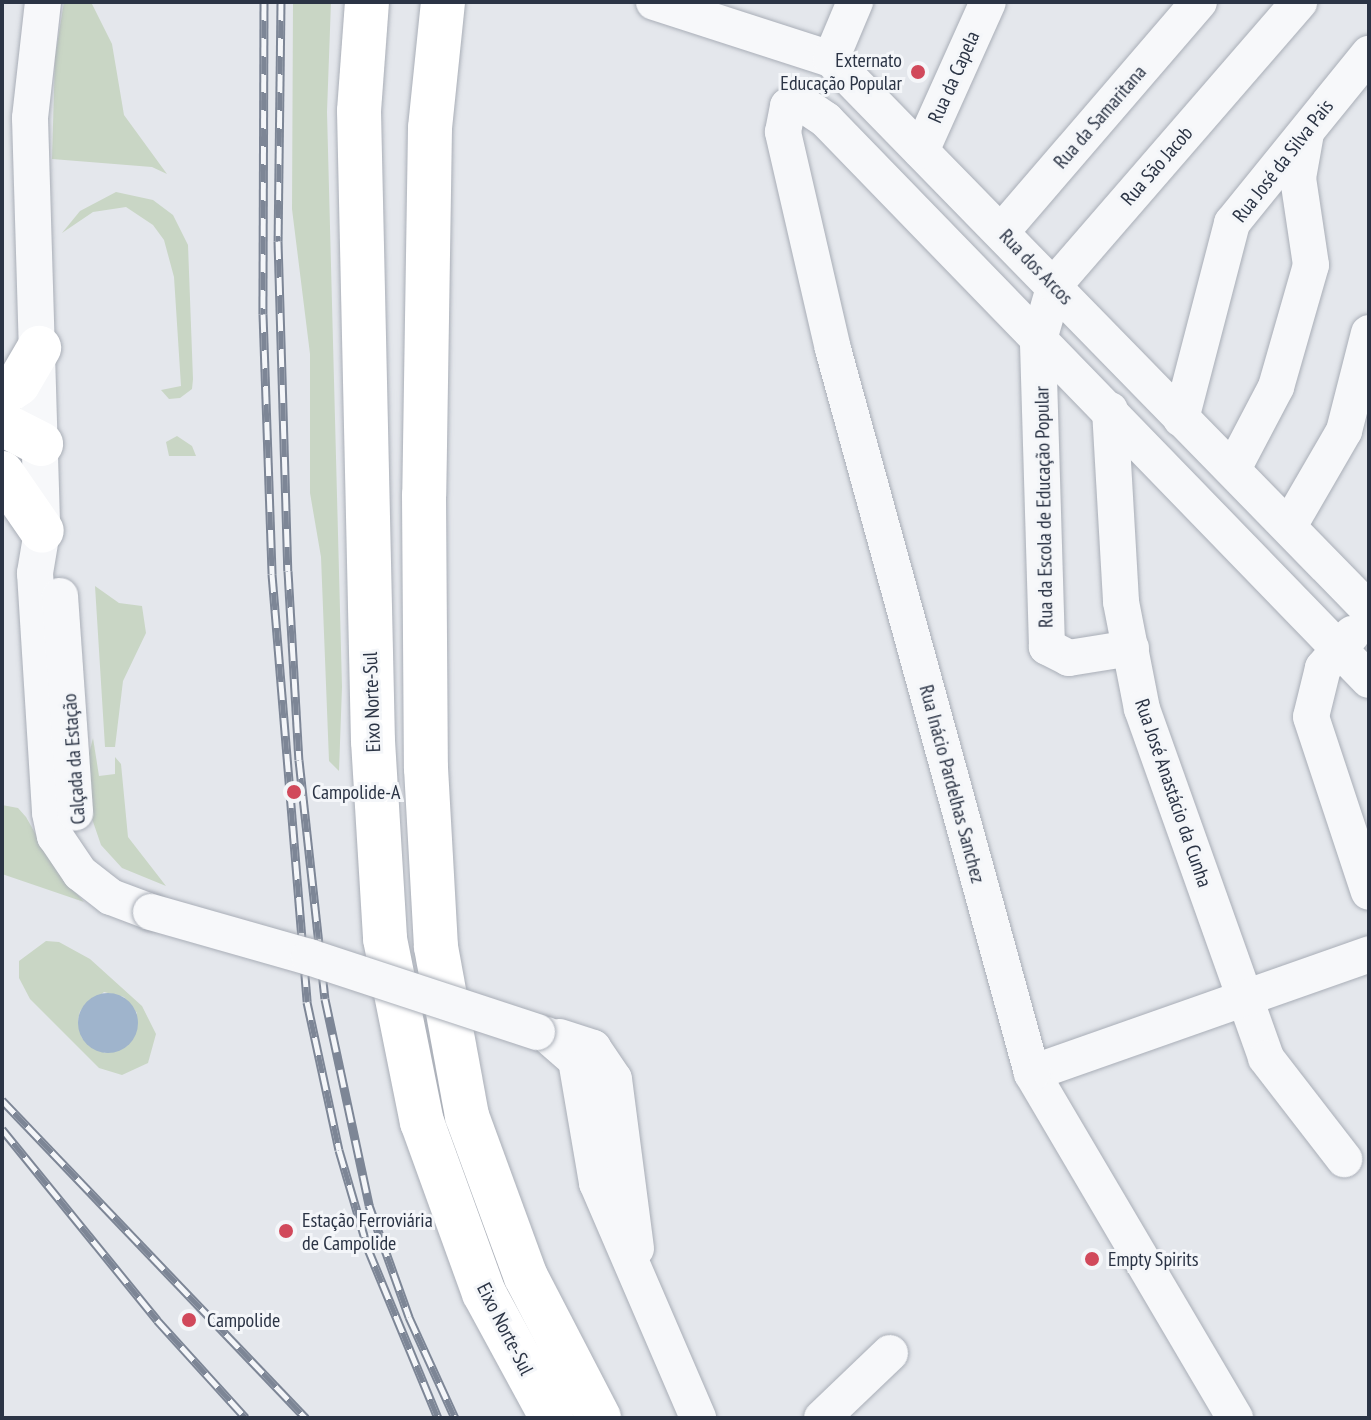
<!DOCTYPE html>
<meta charset="utf-8">
<style>
body{margin:0}
#map{position:relative;width:1371px;height:1420px;overflow:hidden;background:#e4e7ec;font-family:"PT Sans Narrow",sans-serif}
div>[style]{position:absolute}
[style*='--x']{left:calc(var(--x)*1px);top:calc(var(--y)*1px);width:calc(var(--w)*1px);rotate:calc(var(--a)*1deg)}
.green>*{inset:0;background:#c9d6c5}
.water>*{inset:0;background:#9fb4cc}
.round{border-radius:50%}
.roads{filter:drop-shadow(0 0 2px #a9aeb7) drop-shadow(0 0 2px #a9aeb7)}
.minor>*{height:36px;margin:-18px;padding:0 18px;transform-origin:18px;border-radius:18px;background:#f7f8fa}
.major>*{height:44px;margin:-22px;padding:0 22px;transform-origin:22px;border-radius:22px;background:#fff}
.highway>*{height:44px;margin:-22px;padding:0 22px;transform-origin:22px;border-radius:22px;background:#fff}
.rail>*{height:9px;margin-top:-4.5px;transform-origin:0;background:repeating-linear-gradient(90deg,#f4f6f9 0 18px,#7d8696 0 36px);box-sizing:border-box;border-block:2px solid #7d8696}
.bridges{filter:drop-shadow(0 0 2px #a9aeb7) drop-shadow(0 0 2px #a9aeb7)}
.minor-bridge>*{height:36px;margin:-18px;padding:0 18px;transform-origin:18px;border-radius:18px;background:#f7f8fa}
.dots>*{width:22px;height:22px;translate:-50% -50%;box-sizing:border-box;border:4px solid #f4f6f9;border-radius:50%}
span{translate:-50% -50%;white-space:nowrap;text-align:center;line-height:1.15;-webkit-text-stroke:6px #f4f6f9;paint-order:stroke}
.poi-label{font-size:20px;color:#2b3445}
.right{translate:-100% -50%;text-align:right}
.left{translate:0 -50%;text-align:left}
.street-label{font-size:20px;color:#2b3445}
.frame{position:absolute;inset:0;border:4px solid #2b3445;pointer-events:none}
</style>
<div id="map">
<div class="green">
<i style="clip-path:polygon(64px 2px,91px 2px,112px 44px,124px 115px,167px 174px,152px 167px,52px 159px,55px 57px)"></i>
<i style="clip-path:polygon(293px 2px,331px 2px,327px 112px,342px 687px,339px 771px,329px 761px,321px 557px,310px 493px,310px 354px,292px 209px)"></i>
<i style="clip-path:polygon(116px 192px,153px 200px,173px 215px,188px 245px,193px 379px,192px 389px,180px 398px,169px 399px,161px 390px,181px 386px,174px 277px,164px 240px,153px 225px,126px 207px,93px 212px,62px 233px,80px 211px)"></i>
<i style="clip-path:polygon(177px 436px,192px 446px,196px 456px,169px 456px,166px 442px)"></i>
<i style="clip-path:polygon(95px 586px,119px 603px,142px 606px,146px 633px,123px 681px,115px 747px,105px 747px)"></i>
<i style="clip-path:polygon(93px 738px,99px 776px,115px 774px,115px 757px,121px 764px,128px 837px,166px 886px,122px 868px,101px 845px,89px 810px,87px 762px)"></i>
<i style="clip-path:polygon(2px 805px,18px 808px,26px 817px,56px 870px,84px 902px,2px 874px)"></i>
<i style="clip-path:polygon(evenodd,46px 941px,59px 942px,90px 959px,142px 1006px,156px 1034px,148px 1063px,122px 1075px,99px 1068px,30px 999px,19px 978px,19px 961px,46px 941px,104px 992px,124px 997px,137px 1013px,105px 1053px,82px 1038px,78px 1020px,80px 1011px,104px 992px)"></i>
</div>
<div class="water">
<i class="round" style="left:78px;top:993px;width:60px;height:60px"></i>
</div>
<div class="roads">
<div class="minor">
<i style="--x:43;--y:2;--w:117;--a:96.4"></i>
<i style="--x:30;--y:118;--w:413;--a:88.3"></i>
<i style="--x:42;--y:531;--w:43;--a:99.5"></i>
<i style="--x:35;--y:573;--w:240;--a:86.4"></i>
<i style="--x:50;--y:813;--w:24;--a:78"></i>
<i style="--x:55;--y:836;--w:45;--a:56"></i>
<i style="--x:80;--y:873;--w:39;--a:38"></i>
<i style="--x:111;--y:897;--w:43;--a:20.6"></i>
<i style="--x:654;--y:2;--w:186;--a:17.9"></i>
<i style="--x:831;--y:59;--w:770;--a:45.68"></i>
<i style="--x:831;--y:59;--w:62;--a:-67.2"></i>
<i style="--x:921;--y:151;--w:163;--a:-65.8"></i>
<i style="--x:1002;--y:231;--w:302;--a:-49.3"></i>
<i style="--x:1110;--y:410;--w:192;--a:86.7"></i>
<i style="--x:1121;--y:602;--w:109;--a:78.9"></i>
<i style="--x:1142;--y:709;--w:370;--a:70.4"></i>
<i style="--x:1266;--y:1058;--w:128;--a:52.3"></i>
<i style="--x:1181;--y:419;--w:203;--a:-75.4"></i>
<i style="--x:1232;--y:223;--w:218;--a:-51"></i>
<i style="--x:1233;--y:469;--w:93;--a:-62.3"></i>
<i style="--x:1276;--y:387;--w:127;--a:-74"></i>
<i style="--x:1311;--y:265;--w:88;--a:-98.5"></i>
<i style="--x:1298;--y:178;--w:46;--a:-79.9"></i>
<i style="--x:1289;--y:526;--w:110;--a:-59.9"></i>
<i style="--x:1344;--y:431;--w:101;--a:-75.7"></i>
<i style="--x:60;--y:596;--w:217;--a:86"></i>
<i style="--x:1352;--y:634;--w:45;--a:130.5"></i>
<i style="--x:1323;--y:668;--w:50;--a:103.8"></i>
<i style="--x:1311;--y:717;--w:184;--a:71.7"></i>
<i style="--x:1131;--y:648;--w:63;--a:170.8"></i>
<i style="--x:1069;--y:658;--w:25;--a:-153"></i>
<i style="--x:1047;--y:647;--w:304;--a:-91.7"></i>
<i style="--x:1038;--y:343;--w:61;--a:-73.9"></i>
<i style="--x:1055;--y:284;--w:373;--a:-49.1"></i>
<i style="--x:547;--y:1035;--w:38;--a:41"></i>
<i style="--x:576;--y:1060;--w:125;--a:80.3"></i>
<i style="--x:597;--y:1183;--w:256;--a:66.7"></i>
<i style="--x:560;--y:1037;--w:35;--a:18"></i>
<i style="--x:593;--y:1048;--w:37;--a:56"></i>
<i style="--x:614;--y:1079;--w:171;--a:82.6"></i>
<i style="--x:1032;--y:1073;--w:357;--a:-19.4"></i>
<i style="--x:822;--y:1418;--w:94;--a:-43.7"></i>
<i style="--x:1235;--y:1418;--w:400;--a:-120.5"></i>
<i style="--x:1032;--y:1073;--w:751;--a:-105.37"></i>
<i style="--x:833;--y:349;--w:223;--a:-103"></i>
<i style="--x:783;--y:132;--w:26;--a:-79"></i>
<i style="--x:788;--y:106;--w:16;--a:-4"></i>
<i style="--x:804;--y:105;--w:27;--a:34"></i>
<i style="--x:826;--y:120;--w:780;--a:45.88"></i>
</div>
<div class="major">
<i style="--x:2;--y:395;--w:19;--a:-35"></i>
<i style="--x:18;--y:384;--w:42;--a:-59.7"></i>
<i style="--x:2;--y:424;--w:44;--a:27.1"></i>
<i style="--x:2;--y:473;--w:70;--a:55.4"></i>
</div>
<div class="highway">
<i style="--x:367;--y:2;--w:109;--a:94.2"></i>
<i style="--x:359;--y:111;--w:630;--a:88.73"></i>
<i style="--x:373;--y:741;--w:198;--a:86.5"></i>
<i style="--x:385;--y:939;--w:187;--a:78.6"></i>
<i style="--x:422;--y:1122;--w:182;--a:70.1"></i>
<i style="--x:484;--y:1293;--w:142;--a:61.5"></i>
<i style="--x:443;--y:2;--w:127;--a:95.9"></i>
<i style="--x:430;--y:128;--w:367;--a:90.9"></i>
<i style="--x:424;--y:495;--w:273;--a:89.6"></i>
<i style="--x:426;--y:768;--w:179;--a:86.8"></i>
<i style="--x:436;--y:947;--w:172;--a:79.6"></i>
<i style="--x:467;--y:1116;--w:171;--a:69.9"></i>
<i style="--x:526;--y:1277;--w:159;--a:62.6"></i>
</div>
</div>
<div class="rail">
<i style="--x:264;--y:2;--w:312;--a:90.2"></i>
<i style="--x:263;--y:314;--w:260;--a:88"></i>
<i style="--x:272;--y:574;--w:429;--a:85.3"></i>
<i style="--x:307;--y:1002;--w:151;--a:77.8"></i>
<i style="--x:339;--y:1150;--w:103;--a:73.7"></i>
<i style="--x:368;--y:1249;--w:183;--a:67.5"></i>
<i style="--x:281;--y:2;--w:239;--a:90.7"></i>
<i style="--x:278;--y:241;--w:330;--a:88.3"></i>
<i style="--x:288;--y:571;--w:189;--a:86.7"></i>
<i style="--x:299;--y:760;--w:240;--a:83.8"></i>
<i style="--x:325;--y:999;--w:211;--a:77.9"></i>
<i style="--x:369;--y:1205;--w:119;--a:70.3"></i>
<i style="--x:409;--y:1317;--w:111;--a:65.5"></i>
<i style="--x:2;--y:1100;--w:440;--a:46.3"></i>
<i style="--x:2;--y:1129;--w:246;--a:50.9"></i>
<i style="--x:157;--y:1320;--w:132;--a:47.8"></i>
</div>
<div class="bridges">
<div class="minor-bridge">
<i style="--x:151;--y:912;--w:164;--a:15.9"></i>
<i style="--x:309;--y:957;--w:240;--a:18.2"></i>
</div>
</div>
<div class="dots">
<i style="left:918px;top:72px;background:#d1495b"></i>
<i style="left:294px;top:792px;background:#d1495b"></i>
<i style="left:286px;top:1231px;background:#d1495b"></i>
<i style="left:1092px;top:1259px;background:#d1495b"></i>
<i style="left:189px;top:1320px;background:#d1495b"></i>
</div>
<div class="poi-label">
<span class="right" style="left:902px;top:72px">Externato<br>Educação Popular</span>
<span class="left" style="left:312px;top:792px">Campolide-A</span>
<span class="left" style="left:302px;top:1232px">Estação Ferroviária<br>de Campolide</span>
<span class="left" style="left:1108px;top:1259px">Empty Spirits</span>
<span class="left" style="left:207px;top:1320px">Campolide</span>
</div>
<div class="street-label">
<span style="left:954px;top:77px;rotate:-66deg">Rua da Capela</span>
<span style="left:1100px;top:117px;rotate:-49deg">Rua da Samaritana</span>
<span style="left:1283px;top:161px;rotate:-52deg">Rua José da Silva Pais</span>
<span style="left:1157px;top:166px;rotate:-49deg">Rua São Jacob</span>
<span style="left:1036px;top:267px;rotate:46deg">Rua dos Arcos</span>
<span style="left:1044px;top:507px;rotate:-91deg">Rua da Escola de Educação Popular</span>
<span style="left:372px;top:702px;rotate:-92deg">Eixo Norte-Sul</span>
<span style="left:74px;top:759px;rotate:-94deg">Calçada da Estação</span>
<span style="left:952px;top:784px;rotate:75deg">Rua Inácio Pardelhas Sanchez</span>
<span style="left:1173px;top:793px;rotate:71deg">Rua José Anastácio da Cunha</span>
<span style="left:505px;top:1329px;rotate:63deg">Eixo Norte-Sul</span>
</div>
<div class="frame"></div>
</div>
